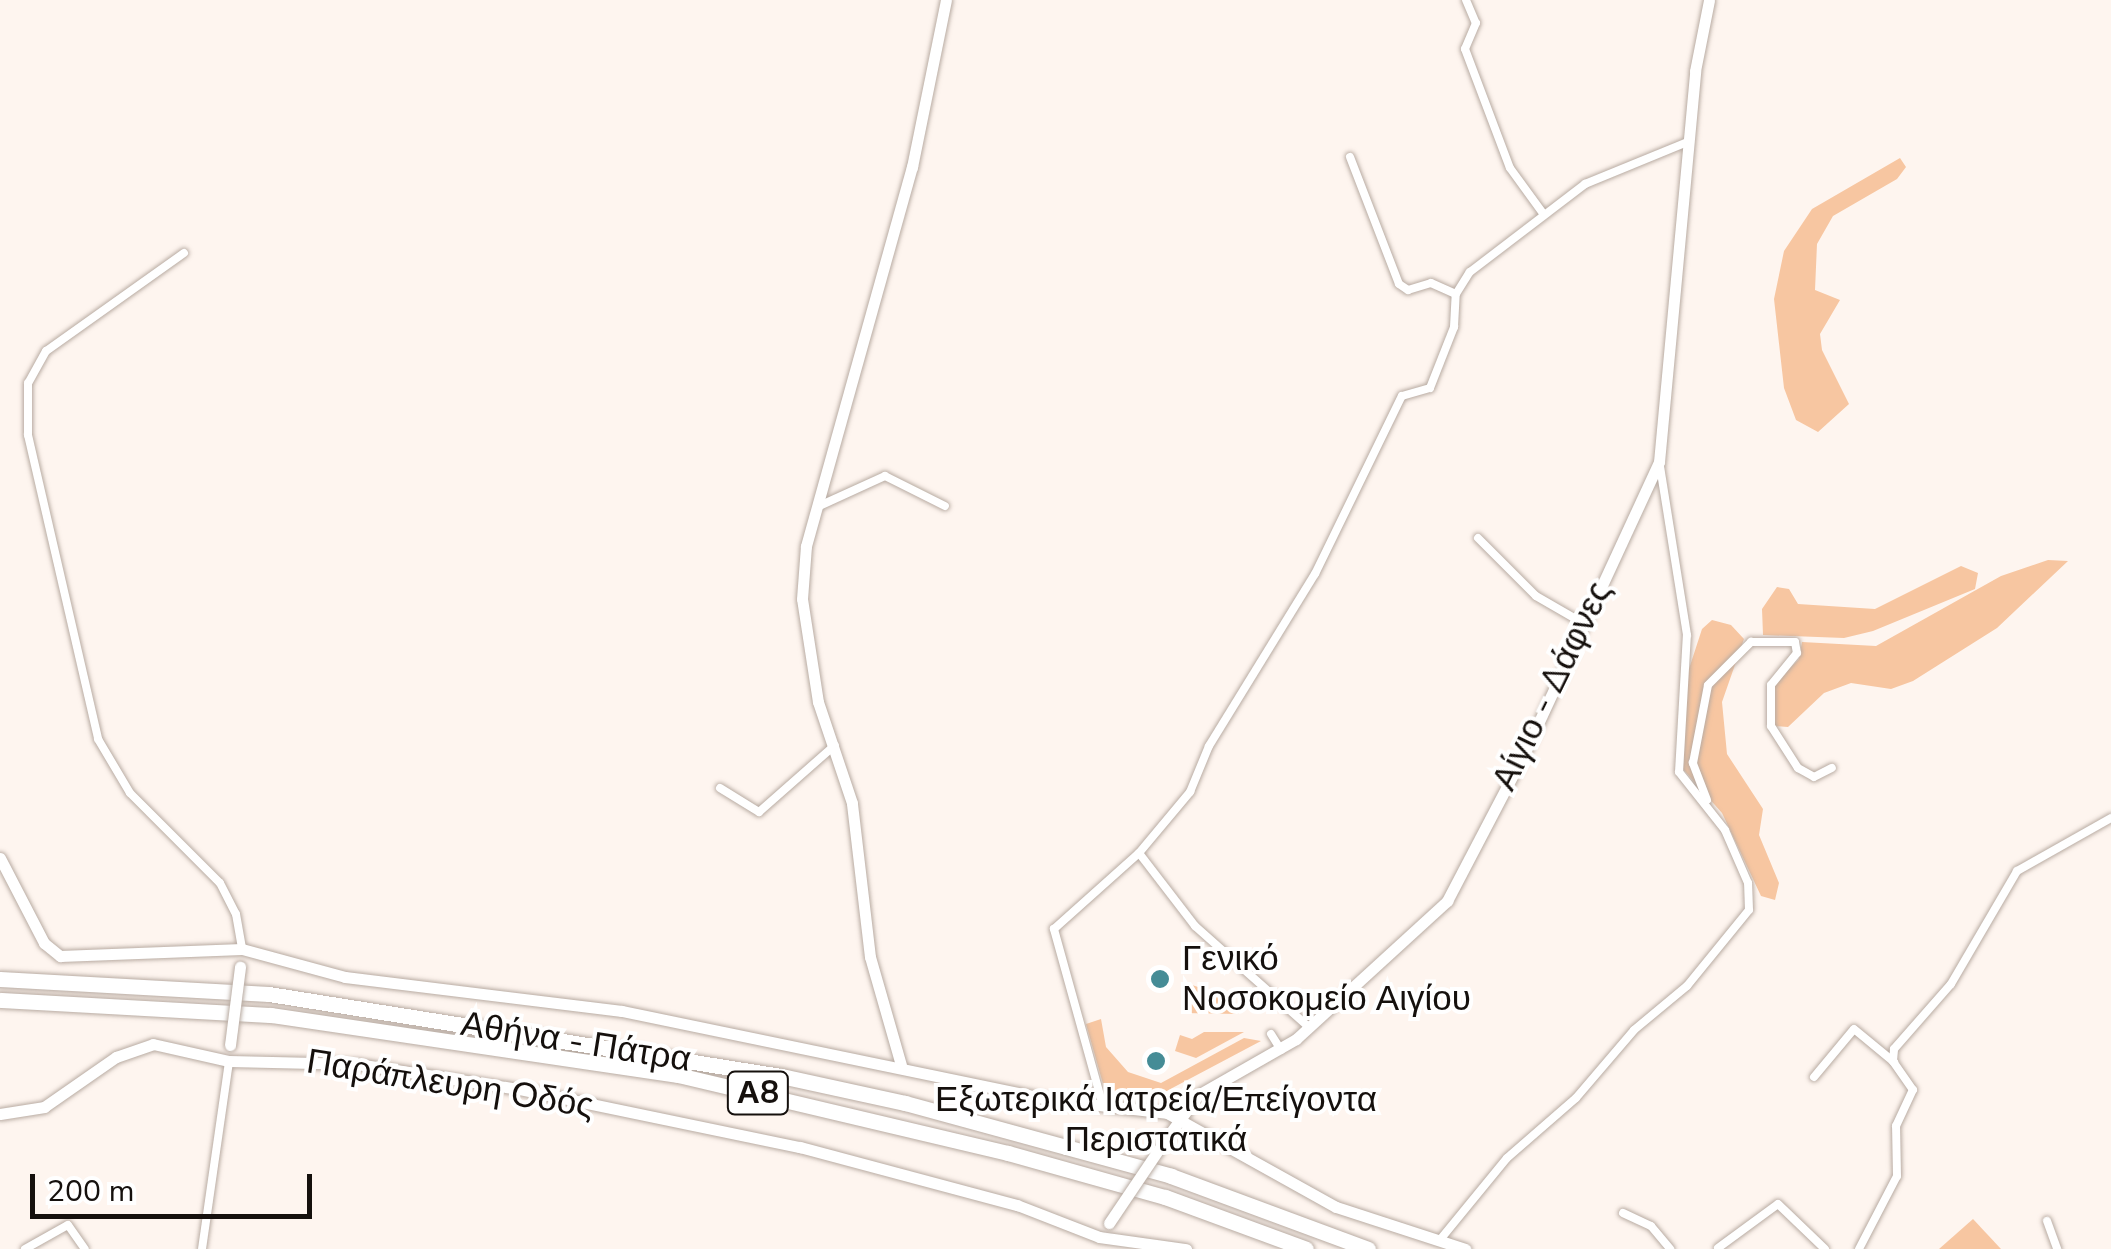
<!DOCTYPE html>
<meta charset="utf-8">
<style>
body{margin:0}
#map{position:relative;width:2111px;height:1249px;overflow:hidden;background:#fef5ef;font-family:"Nunito Sans",sans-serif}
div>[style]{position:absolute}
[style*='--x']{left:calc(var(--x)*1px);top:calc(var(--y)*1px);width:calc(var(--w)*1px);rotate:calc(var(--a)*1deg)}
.green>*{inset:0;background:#f7c6a1}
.roads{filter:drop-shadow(0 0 2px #b8aba2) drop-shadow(0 0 2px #b8aba2)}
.street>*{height:8px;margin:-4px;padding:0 4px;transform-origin:4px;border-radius:4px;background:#fff}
.secondary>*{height:11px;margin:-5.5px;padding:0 5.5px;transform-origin:5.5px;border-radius:5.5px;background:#fff}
.highway>*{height:15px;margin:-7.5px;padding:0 7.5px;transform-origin:7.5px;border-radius:7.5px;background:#fff}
.bridges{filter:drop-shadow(0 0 2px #b8aba2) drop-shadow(0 0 2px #b8aba2)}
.secondary-bridge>*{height:11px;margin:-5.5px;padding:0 5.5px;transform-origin:5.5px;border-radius:5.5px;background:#fff}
.dots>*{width:28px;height:28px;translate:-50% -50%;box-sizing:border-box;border:5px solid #fff;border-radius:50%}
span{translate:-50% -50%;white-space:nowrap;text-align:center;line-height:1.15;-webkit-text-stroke:8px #fff;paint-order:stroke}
.shield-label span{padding:2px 8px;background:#fff;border:2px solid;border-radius:8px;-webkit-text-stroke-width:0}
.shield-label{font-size:32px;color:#15100d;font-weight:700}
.street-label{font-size:35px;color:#15100d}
.poi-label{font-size:35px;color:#15100d}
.left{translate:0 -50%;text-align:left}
.scale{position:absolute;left:30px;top:1174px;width:282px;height:45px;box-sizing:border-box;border:5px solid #15100d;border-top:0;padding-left:12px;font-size:30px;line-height:35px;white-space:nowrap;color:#15100d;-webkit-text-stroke:8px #fff;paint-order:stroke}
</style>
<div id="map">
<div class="green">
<i style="clip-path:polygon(1900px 158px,1906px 167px,1897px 179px,1833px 216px,1817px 244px,1815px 290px,1840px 300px,1820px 334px,1822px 350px,1849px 404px,1818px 432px,1796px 420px,1784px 388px,1774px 299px,1784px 251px,1812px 209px)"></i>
<i style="clip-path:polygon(2048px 560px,2068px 561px,1997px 628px,1913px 681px,1891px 689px,1851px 683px,1824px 693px,1788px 727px,1775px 726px,1775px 683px,1799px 659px,1802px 642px,1876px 646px,2001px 576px)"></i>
<i style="clip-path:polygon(1961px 566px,1978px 573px,1975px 589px,1873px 631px,1844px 638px,1763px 635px,1762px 609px,1777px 587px,1789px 589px,1798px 604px,1875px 609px)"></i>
<i style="clip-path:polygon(1712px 620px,1731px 625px,1744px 639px,1722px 702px,1727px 754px,1763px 809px,1759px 835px,1779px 883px,1775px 900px,1761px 896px,1722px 813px,1683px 769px,1687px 675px,1702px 629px)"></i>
<i style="clip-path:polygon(1192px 985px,1234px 999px,1239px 1014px,1183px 1013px)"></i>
<i style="clip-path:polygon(1101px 1019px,1106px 1047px,1128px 1072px,1161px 1083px,1244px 1038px,1261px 1041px,1161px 1094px,1105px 1091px,1086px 1024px)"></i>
<i style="clip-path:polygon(1204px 1032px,1244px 1032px,1196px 1058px,1175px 1051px,1180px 1035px,1192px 1039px)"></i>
<i style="clip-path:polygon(1973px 1219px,2001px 1249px,1939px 1249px)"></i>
</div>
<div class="roads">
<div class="street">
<i style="--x:1466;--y:0;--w:25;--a:67"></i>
<i style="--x:1476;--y:23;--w:28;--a:113"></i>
<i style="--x:1465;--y:49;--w:127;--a:69.3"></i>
<i style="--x:1510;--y:168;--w:54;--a:54"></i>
<i style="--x:1350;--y:157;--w:136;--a:68.9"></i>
<i style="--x:1399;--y:284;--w:11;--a:34"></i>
<i style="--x:1408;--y:290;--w:24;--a:-17"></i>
<i style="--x:1431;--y:283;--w:27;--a:24"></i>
<i style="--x:184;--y:253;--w:169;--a:144.6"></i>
<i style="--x:46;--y:351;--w:37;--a:119"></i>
<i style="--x:28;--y:383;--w:52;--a:90"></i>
<i style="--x:28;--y:435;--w:312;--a:77"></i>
<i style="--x:98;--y:739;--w:63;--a:59.3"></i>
<i style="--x:130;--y:793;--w:127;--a:45"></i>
<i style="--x:220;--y:883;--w:35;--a:63"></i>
<i style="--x:236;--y:914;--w:36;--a:80"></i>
<i style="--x:817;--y:507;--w:75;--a:-24.5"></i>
<i style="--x:885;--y:476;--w:67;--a:26.6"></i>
<i style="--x:1478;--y:538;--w:82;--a:45"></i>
<i style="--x:1536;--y:596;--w:52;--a:30"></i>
<i style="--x:720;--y:788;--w:46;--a:31.6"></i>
<i style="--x:759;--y:812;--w:101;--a:-41.4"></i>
<i style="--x:1707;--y:800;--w:40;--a:-111"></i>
<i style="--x:1693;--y:763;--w:79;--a:-79.1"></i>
<i style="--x:1708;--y:685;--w:61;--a:-45"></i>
<i style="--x:1751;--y:642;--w:44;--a:0"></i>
<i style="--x:1795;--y:642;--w:11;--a:80"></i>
<i style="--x:1797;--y:653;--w:41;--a:129.1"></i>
<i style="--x:1771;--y:685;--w:41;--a:90"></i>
<i style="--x:1771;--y:726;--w:50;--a:57.3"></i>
<i style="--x:1798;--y:768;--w:18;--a:29"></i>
<i style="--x:1814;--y:777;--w:20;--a:-27"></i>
<i style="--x:1139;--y:853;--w:92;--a:52.5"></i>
<i style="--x:1195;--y:926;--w:154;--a:41.6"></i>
<i style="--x:1271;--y:1034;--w:19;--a:58"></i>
<i style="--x:1814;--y:1077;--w:62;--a:-50.2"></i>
<i style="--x:1854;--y:1029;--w:52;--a:39.5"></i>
<i style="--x:1103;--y:1106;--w:184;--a:-105.5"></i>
<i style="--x:1054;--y:929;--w:114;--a:-41.8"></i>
<i style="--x:1139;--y:853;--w:80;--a:-50.1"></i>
<i style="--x:1190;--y:792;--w:50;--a:-67.6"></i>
<i style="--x:1209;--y:746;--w:202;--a:-58.4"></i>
<i style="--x:1315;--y:574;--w:198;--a:-64"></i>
<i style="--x:1402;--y:396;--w:29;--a:-16"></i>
<i style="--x:1430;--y:388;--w:66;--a:-68.5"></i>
<i style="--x:1454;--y:327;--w:33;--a:-87"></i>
<i style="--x:1456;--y:294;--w:26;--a:-58"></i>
<i style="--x:1470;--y:272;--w:145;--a:-37.4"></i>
<i style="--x:1585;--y:184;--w:113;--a:-22.3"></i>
<i style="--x:1623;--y:1213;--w:31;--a:25"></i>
<i style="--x:1651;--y:1226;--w:30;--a:50"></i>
<i style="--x:2047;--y:1221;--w:30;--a:70"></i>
<i style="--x:1439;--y:1241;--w:107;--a:-50.7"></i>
<i style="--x:1507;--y:1158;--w:91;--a:-41"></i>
<i style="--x:1576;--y:1098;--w:89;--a:-49.5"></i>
<i style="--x:1634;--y:1030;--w:69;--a:-39.7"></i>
<i style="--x:1687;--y:986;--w:98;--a:-50.8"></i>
<i style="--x:1749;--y:910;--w:27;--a:-92"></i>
<i style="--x:1748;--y:883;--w:58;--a:-113.5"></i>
<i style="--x:1725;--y:830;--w:74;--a:-128.4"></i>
<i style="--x:1679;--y:772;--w:137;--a:-86.7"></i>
<i style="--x:1687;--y:635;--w:171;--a:-99.1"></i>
<i style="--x:1718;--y:1248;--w:74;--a:-36.3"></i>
<i style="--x:1778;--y:1204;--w:65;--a:43.8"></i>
<i style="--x:25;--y:1249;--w:49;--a:-29.2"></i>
<i style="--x:68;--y:1225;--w:29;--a:55"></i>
<i style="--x:202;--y:1249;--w:190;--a:-81.8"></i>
<i style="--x:1859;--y:1249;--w:82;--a:-62.5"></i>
<i style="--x:1897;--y:1176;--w:50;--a:-91.1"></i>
<i style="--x:1896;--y:1126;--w:40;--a:-65"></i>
<i style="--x:1913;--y:1090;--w:35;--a:-125"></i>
<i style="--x:1893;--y:1061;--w:12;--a:-85"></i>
<i style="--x:1894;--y:1049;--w:86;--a:-48.8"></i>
<i style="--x:1951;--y:984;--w:131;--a:-59.7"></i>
<i style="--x:2017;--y:871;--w:108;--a:-29.4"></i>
</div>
<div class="secondary">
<i style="--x:0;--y:858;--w:96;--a:62.6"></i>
<i style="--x:44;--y:943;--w:21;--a:39"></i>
<i style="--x:60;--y:956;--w:182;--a:-2.2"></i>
<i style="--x:242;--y:949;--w:107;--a:15.2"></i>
<i style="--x:345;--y:977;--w:279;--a:7"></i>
<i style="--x:622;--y:1011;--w:433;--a:11.7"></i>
<i style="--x:1046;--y:1099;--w:122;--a:6.6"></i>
<i style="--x:1167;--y:1113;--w:193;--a:29.1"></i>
<i style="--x:1336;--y:1207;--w:136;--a:18"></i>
<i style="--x:901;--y:1065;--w:112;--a:-106"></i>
<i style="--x:870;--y:957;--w:155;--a:-96.7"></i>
<i style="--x:852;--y:803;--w:107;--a:-108.6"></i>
<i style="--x:818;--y:702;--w:104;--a:-98.8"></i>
<i style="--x:802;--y:599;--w:53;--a:-85.7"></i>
<i style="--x:806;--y:546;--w:394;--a:-74.4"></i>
<i style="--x:912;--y:167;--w:170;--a:-78.5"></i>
<i style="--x:0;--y:1114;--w:45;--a:-9"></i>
<i style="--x:44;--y:1107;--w:88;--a:-34.8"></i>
<i style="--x:116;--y:1057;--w:39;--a:-19"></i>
<i style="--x:153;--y:1044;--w:78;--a:12.6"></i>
<i style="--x:229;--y:1061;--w:128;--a:1.3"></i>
<i style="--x:357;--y:1064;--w:164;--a:8.8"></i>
<i style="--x:519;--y:1089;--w:287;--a:11.7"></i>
<i style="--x:800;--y:1147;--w:225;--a:15"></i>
<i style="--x:1017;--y:1205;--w:88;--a:21.3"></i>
<i style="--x:1099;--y:1237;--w:88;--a:7.9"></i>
<i style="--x:1163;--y:1143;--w:59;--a:-53.9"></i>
<i style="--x:1198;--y:1095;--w:113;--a:-29.7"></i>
<i style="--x:1296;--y:1039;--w:205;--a:-42.4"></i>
<i style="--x:1447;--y:901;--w:168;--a:-62.4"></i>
<i style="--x:1525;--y:752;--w:319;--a:-65.2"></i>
<i style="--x:1659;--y:462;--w:393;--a:-84.7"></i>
<i style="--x:1695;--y:71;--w:72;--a:-78.8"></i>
</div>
<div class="highway">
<i style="--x:0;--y:979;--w:269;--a:3.2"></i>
<i style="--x:269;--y:994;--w:519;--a:9.1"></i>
<i style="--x:781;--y:1076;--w:127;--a:12.3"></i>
<i style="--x:905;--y:1103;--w:276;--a:15.3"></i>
<i style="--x:1171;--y:1176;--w:210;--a:20.3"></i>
<i style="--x:0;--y:1000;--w:271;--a:3.2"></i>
<i style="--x:271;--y:1015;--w:411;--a:8.4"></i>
<i style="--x:678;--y:1075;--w:339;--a:13.3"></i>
<i style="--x:1008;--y:1153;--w:163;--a:15.7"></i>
<i style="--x:1165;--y:1197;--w:150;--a:20.2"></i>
</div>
</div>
<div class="bridges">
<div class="secondary-bridge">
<i style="--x:230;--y:1045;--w:79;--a:-82.7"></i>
<i style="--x:1109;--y:1223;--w:97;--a:-56"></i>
</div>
</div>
<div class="dots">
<i style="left:1160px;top:979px;background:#458c96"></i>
<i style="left:1156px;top:1061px;background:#458c96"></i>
</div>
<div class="shield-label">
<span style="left:758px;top:1093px">Α8</span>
</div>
<div class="street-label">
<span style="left:1552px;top:686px;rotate:-64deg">Αίγιο - Δάφνες</span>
<span style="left:576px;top:1042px;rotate:9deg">Αθήνα - Πάτρα</span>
<span style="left:450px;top:1084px;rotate:9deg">Παράπλευρη Οδός</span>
</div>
<div class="poi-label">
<span class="left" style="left:1182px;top:979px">Γενικό<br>Νοσοκομείο Αιγίου</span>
<span style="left:1156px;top:1120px">Εξωτερικά Ιατρεία/Επείγοντα<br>Περιστατικά</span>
</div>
<div class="scale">200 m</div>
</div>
